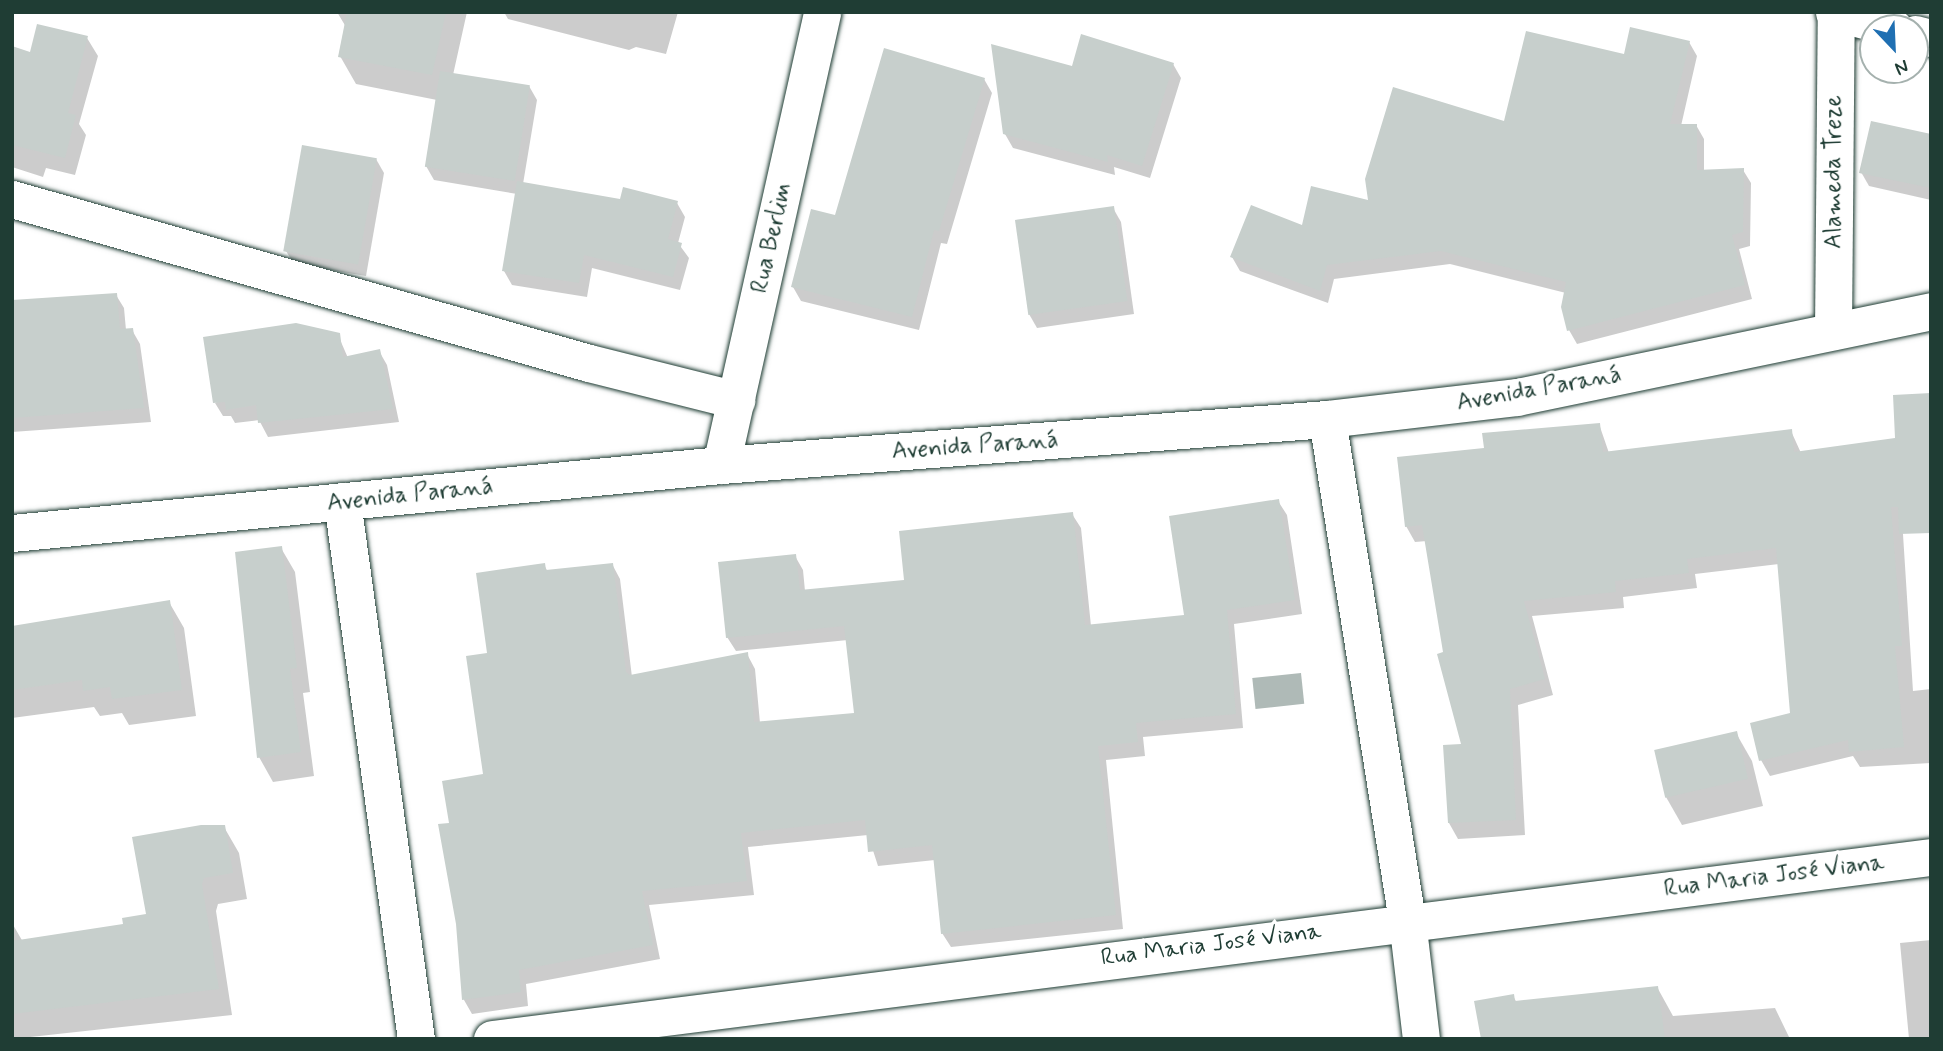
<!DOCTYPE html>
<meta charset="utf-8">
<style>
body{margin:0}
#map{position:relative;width:1943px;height:1051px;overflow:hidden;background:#fff;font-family:Mynerve,sans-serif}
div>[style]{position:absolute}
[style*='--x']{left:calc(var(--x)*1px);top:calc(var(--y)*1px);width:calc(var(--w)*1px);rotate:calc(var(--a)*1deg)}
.water>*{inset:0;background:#afbab7;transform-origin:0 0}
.shadow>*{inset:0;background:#0003}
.building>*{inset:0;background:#c7cfcc;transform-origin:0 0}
.roads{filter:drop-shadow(0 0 2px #1f3d34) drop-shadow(0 0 2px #1f3d34)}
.street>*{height:37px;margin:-18.5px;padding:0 18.5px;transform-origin:18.5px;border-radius:18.5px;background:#fff}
span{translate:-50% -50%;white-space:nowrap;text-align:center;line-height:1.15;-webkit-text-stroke:6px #fff;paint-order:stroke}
.street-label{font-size:24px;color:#1f3d34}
.frame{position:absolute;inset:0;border:14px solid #1f3d34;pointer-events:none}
.north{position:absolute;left:1859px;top:14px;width:70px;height:70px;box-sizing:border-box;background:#fff;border:2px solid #a5b1ae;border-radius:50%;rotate:157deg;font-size:19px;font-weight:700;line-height:28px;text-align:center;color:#1f3d34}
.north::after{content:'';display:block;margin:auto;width:24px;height:32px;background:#1f6fb2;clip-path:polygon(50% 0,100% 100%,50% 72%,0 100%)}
</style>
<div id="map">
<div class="water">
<i style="left:1301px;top:673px;width:31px;height:49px;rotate:84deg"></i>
</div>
<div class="shadow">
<i style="clip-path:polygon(337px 12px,467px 12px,453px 75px,529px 86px,537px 100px,523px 184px,621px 200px,677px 203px,685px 217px,678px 243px,689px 258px,680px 290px,592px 268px,587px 297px,512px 285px,504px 271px,517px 194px,434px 180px,426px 166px,437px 100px,356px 84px,340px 56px,346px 27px)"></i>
<i style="clip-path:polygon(504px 12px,678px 12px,666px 54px,636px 47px,629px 50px,508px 19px)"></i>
<i style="clip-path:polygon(87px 38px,98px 56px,79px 124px,86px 135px,75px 175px,46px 168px,43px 177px,12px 167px,12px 48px,31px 54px)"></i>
<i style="clip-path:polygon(1689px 42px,1697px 56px,1681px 126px,1696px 125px,1704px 139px,1704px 171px,1743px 170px,1751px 183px,1750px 246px,1739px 249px,1752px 299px,1577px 344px,1569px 330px,1566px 293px,1450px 264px,1334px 279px,1328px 303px,1240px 271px,1232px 257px,1370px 203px,1626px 56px)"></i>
<i style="clip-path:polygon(1173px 64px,1181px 78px,1150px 178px,1114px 167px,1115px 175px,1013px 148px,1005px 134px,1073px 68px)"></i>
<i style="clip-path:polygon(984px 79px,992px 93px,947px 244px,941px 243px,919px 330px,801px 301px,793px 287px,836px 217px)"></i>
<i style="clip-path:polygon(1931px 135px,1931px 200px,1869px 186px,1861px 172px)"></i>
<i style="clip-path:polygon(376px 159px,384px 173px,366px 276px,294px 264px,286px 251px)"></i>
<i style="clip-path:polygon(1113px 208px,1121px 222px,1134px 314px,1037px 328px,1029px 314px)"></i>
<i style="clip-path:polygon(116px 295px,124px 308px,126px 330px,132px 330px,140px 344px,151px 422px,12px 432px,12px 302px)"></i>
<i style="clip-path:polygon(338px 335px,348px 358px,379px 351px,387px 365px,399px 422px,268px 437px,259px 420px,235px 423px,231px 416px,223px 416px,215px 403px)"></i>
<i style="clip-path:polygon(1599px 424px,1609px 453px,1791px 431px,1801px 453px,1897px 440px,1913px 691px,1931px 689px,1931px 763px,1860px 767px,1853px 756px,1770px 776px,1761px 760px,1792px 715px,1779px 564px,1695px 574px,1697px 588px,1623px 597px,1624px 608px,1532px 616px,1553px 695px,1518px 705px,1525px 835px,1458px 839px,1449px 823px,1463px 746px,1427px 541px,1415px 542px,1406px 526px,1486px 450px)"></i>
<i style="clip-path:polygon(1278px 501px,1287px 515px,1302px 614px,1234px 624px,1243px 728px,1143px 737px,1145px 756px,1106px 760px,1123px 929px,951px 947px,942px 933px,935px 860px,878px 866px,868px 835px,748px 847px,754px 895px,649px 905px,660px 959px,526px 984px,528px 1006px,472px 1014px,464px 1000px,451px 824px,485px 775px,489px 654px,544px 565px,548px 572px,612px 564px,620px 579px,632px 677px,747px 654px,755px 669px,760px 723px,855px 715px,848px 640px,736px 651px,727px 637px,795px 556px,803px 570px,805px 591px,906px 582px,1072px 514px,1081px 528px,1091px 626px,1186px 616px)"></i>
<i style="clip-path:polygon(281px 548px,295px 572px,310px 692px,303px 693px,314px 776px,273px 782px,259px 757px)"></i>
<i style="clip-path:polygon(169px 602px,184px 628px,196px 716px,129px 725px,122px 713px,100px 716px,94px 707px,12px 718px,12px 627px)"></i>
<i style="clip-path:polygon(1736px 733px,1752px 761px,1763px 806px,1682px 825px,1666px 797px)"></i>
<i style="clip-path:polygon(224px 827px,239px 853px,247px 899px,218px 904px,216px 911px,232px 1015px,12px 1039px,12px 923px,23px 942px,125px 926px,148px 916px)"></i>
<i style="clip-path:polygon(1931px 940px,1931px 1039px,1909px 1039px,1900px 943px)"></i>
<i style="clip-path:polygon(1657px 987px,1673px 1016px,1775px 1008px,1790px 1039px,1483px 1039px,1513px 996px,1517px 1003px)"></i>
</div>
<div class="building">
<i style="clip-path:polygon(347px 12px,446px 12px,432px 75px,338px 57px)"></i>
<i style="clip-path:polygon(37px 24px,88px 36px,68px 113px,76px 115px,65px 158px,12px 145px,12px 46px,30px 52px)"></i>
<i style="clip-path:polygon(1630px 27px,1690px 41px,1670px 124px,1697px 124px,1697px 170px,1744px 168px,1743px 232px,1732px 235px,1745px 285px,1567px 331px,1561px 307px,1566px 282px,1441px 251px,1327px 265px,1320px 291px,1230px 257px,1251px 205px,1302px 225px,1311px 186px,1368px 200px,1365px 179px,1393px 87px,1504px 121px,1526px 31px,1624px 54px)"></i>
<i style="clip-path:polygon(1081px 34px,1174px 63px,1142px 166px,1107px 155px,1108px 162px,1003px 134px,991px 44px,1072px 66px)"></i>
<i style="clip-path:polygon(884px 48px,985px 78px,939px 231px,934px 230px,912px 317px,791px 287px,811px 209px,835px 215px)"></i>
<i style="left:440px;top:71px;width:91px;height:97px;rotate:9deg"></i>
<i style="clip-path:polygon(1871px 121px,1931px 134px,1931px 188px,1859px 173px)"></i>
<i style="left:302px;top:145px;width:76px;height:108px;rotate:10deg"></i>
<i style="clip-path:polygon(517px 181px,620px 199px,623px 187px,678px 201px,668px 239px,682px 243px,673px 277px,584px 255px,579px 283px,502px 271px)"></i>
<i style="left:1114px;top:206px;width:96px;height:100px;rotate:82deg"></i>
<i style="clip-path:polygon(117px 293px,120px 329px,133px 328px,144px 408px,12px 418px,12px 300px)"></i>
<i style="clip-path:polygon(296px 323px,340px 333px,343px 357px,380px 349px,393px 409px,258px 423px,256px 405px,226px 410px,225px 402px,213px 403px,203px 337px)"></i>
<i style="clip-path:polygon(1931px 393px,1931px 533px,1899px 534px,1898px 507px,1891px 507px,1902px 646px,1895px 646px,1904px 747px,1849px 752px,1848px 740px,1759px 761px,1750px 723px,1790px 713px,1776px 548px,1687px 559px,1689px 573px,1615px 581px,1616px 592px,1524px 601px,1545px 679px,1510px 689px,1516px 820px,1448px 823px,1443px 745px,1461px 744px,1437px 654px,1443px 652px,1422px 525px,1405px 527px,1397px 457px,1484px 448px,1482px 433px,1600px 423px,1603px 452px,1792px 429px,1794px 452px,1895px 438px,1893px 395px)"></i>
<i style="clip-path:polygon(1279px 499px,1295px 600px,1227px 610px,1236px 714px,1136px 723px,1138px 742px,1098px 746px,1116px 915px,941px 934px,932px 845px,868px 852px,865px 820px,741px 833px,747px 881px,642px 891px,653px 945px,519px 970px,521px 992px,462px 1000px,456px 924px,438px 824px,449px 823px,442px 781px,483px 774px,466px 656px,487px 653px,476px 573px,545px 563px,546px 570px,613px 563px,626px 672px,630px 675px,748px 652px,754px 722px,854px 713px,844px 626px,726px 638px,718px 562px,796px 554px,800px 590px,904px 580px,899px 531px,1073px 512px,1085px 625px,1184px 615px,1169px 516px)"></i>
<i style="clip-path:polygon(282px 546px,297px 668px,290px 669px,301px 752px,257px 758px,235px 552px)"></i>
<i style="clip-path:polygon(170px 600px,182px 690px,112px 699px,110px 687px,83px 691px,82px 680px,12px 690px,12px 626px)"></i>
<i style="left:1737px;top:731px;width:49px;height:85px;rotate:77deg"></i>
<i style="clip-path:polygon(201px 825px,225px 825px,233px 873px,204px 878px,202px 884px,219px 989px,12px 1014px,12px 941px,123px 924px,122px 918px,146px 914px,132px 837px)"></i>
<i style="clip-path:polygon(1658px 986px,1665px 1039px,1481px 1039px,1474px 1001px,1514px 994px,1515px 1001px)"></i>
</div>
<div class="roads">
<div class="street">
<i style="--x:1834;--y:12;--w:62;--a:14.9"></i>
<i style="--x:1915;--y:34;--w:16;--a:14"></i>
<i style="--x:12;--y:199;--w:600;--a:15.87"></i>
<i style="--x:589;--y:363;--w:152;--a:14.1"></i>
<i style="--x:1833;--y:331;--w:319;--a:-89.5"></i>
<i style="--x:1327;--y:419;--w:507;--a:80.93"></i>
<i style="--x:1407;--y:920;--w:120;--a:83.3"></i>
<i style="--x:721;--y:465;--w:464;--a:-77.4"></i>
<i style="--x:342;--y:501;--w:543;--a:82.17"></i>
<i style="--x:12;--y:533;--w:712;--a:-5.48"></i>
<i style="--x:721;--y:465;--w:608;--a:-4.34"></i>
<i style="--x:1327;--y:419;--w:191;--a:-6.6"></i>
<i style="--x:1517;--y:397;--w:423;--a:-11.7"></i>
<i style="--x:492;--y:1039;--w:1450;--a:-7.21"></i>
</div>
</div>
<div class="street-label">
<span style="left:1834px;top:172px;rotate:-90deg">Alameda Treze</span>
<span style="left:772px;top:238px;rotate:-77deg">Rua Berlim</span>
<span style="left:1539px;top:389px;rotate:-10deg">Avenida Paraná</span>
<span style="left:975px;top:446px;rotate:-4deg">Avenida Paraná</span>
<span style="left:410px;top:495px;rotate:-6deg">Avenida Paraná</span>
<span style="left:1774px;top:876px;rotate:-7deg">Rua Maria José Viana</span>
<span style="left:1211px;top:945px;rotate:-7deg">Rua Maria José Viana</span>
</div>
<div class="frame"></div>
<div class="north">N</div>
</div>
